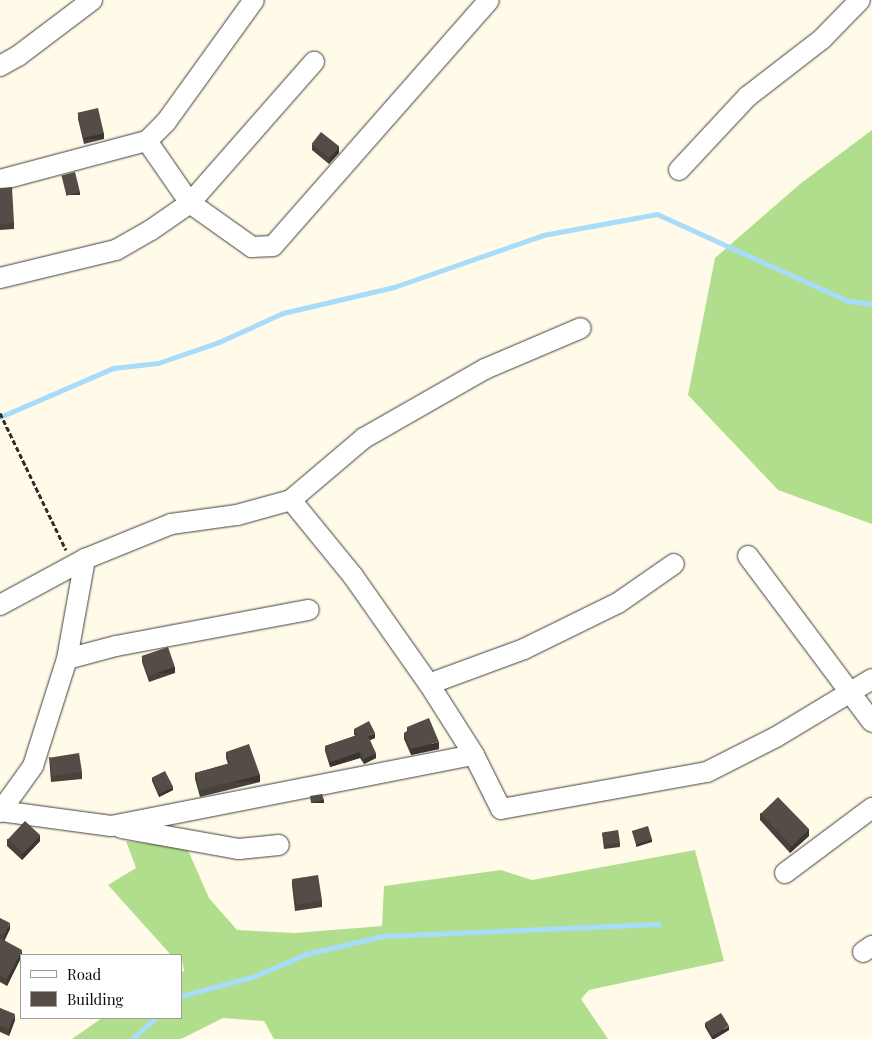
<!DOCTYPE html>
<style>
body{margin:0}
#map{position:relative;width:872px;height:1039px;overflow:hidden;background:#fffbe8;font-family:"Playfair Display",serif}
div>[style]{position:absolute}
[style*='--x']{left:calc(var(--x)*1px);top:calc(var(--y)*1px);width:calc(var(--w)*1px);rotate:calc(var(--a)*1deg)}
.forest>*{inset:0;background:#b1de8d}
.stream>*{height:5px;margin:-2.5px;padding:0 2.5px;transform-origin:2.5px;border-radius:2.5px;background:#a8dcfb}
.path>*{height:3px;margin-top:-1.5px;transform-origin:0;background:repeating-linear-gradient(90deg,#2d2d2d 0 5px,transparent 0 7.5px)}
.roads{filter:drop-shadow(0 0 1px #3e3e3e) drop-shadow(0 0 1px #3e3e3e)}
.minor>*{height:20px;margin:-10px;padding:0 10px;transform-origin:10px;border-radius:10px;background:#fff}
.wall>*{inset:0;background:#48413c}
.shaded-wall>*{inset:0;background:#3b3531;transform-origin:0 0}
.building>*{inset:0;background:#544c46;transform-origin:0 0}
span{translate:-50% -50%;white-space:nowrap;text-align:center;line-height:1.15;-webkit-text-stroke:5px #fff;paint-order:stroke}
.legend{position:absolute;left:20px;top:954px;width:162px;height:65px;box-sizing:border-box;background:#fff;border:1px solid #9d9d9d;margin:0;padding:6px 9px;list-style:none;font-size:15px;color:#0b0b0b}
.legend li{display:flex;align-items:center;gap:10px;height:25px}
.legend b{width:25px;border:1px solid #9d9d9d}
</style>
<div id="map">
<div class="forest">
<i style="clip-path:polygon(872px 130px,872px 524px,778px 490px,688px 395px,715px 258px,800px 184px)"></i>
<i style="clip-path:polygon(126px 841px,187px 848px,209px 898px,237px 930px,295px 933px,382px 926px,384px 886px,501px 870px,532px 880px,695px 850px,724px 961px,589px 990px,581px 999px,608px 1039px,274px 1039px,264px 1021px,223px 1018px,181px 1039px,72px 1039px,102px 1018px,181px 1018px,181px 972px,184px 971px,181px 955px,171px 955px,108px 885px,136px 868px)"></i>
</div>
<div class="stream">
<i style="--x:0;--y:417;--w:123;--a:-23.4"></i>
<i style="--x:113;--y:368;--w:45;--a:-6.3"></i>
<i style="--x:158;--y:363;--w:65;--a:-19"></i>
<i style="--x:219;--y:342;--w:70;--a:-24.4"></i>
<i style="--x:283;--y:313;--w:114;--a:-13.2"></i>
<i style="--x:394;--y:287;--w:158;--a:-19.2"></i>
<i style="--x:543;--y:235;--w:116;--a:-10.4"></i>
<i style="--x:657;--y:214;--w:210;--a:24.5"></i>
<i style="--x:848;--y:301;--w:24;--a:7"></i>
<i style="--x:181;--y:996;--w:77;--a:-15.1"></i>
<i style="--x:255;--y:976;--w:56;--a:-23.3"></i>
<i style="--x:306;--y:954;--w:79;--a:-13.2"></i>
<i style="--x:383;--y:936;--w:276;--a:-2.5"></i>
<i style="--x:132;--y:1039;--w:31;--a:-42"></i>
</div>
<div class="path">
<i style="--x:0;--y:413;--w:152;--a:64.3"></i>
</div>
<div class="roads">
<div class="minor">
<i style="--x:0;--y:66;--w:21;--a:-29"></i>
<i style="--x:18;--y:56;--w:93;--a:-37.1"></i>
<i style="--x:147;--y:141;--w:75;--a:55.3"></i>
<i style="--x:190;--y:203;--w:76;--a:35.4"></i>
<i style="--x:252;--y:247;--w:21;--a:-3"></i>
<i style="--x:273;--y:246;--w:327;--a:-48.7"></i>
<i style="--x:679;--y:170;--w:100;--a:-47"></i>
<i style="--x:747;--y:97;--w:95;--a:-37.7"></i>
<i style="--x:822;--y:39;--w:54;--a:-45.7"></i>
<i style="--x:0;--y:180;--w:152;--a:-14.9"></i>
<i style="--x:147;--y:141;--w:27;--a:-45"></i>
<i style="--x:166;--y:122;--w:150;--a:-54.2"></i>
<i style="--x:0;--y:278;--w:119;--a:-13.6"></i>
<i style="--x:116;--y:250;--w:40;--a:-29.7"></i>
<i style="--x:151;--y:230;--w:47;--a:-34.7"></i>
<i style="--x:190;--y:203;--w:188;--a:-48.7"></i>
<i style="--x:291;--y:500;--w:98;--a:50.8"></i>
<i style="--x:353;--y:576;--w:132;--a:54.9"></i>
<i style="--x:429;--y:684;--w:84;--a:57.6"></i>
<i style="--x:474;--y:755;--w:60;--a:63.4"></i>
<i style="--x:501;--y:809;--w:209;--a:-10.2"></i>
<i style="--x:707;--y:772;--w:77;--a:-26.9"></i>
<i style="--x:776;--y:737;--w:112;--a:-31.1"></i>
<i style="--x:748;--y:556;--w:207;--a:53.2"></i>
<i style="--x:0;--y:605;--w:97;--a:-28.4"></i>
<i style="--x:85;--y:559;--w:93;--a:-22.1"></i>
<i style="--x:171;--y:524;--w:67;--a:-7.8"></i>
<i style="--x:237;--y:515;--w:56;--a:-15.5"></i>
<i style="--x:291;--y:500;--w:96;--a:-40.3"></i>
<i style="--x:364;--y:438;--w:139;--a:-29.7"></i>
<i style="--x:485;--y:369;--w:104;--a:-23.1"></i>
<i style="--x:67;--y:659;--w:51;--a:-14.9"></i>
<i style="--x:116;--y:646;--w:196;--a:-10.6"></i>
<i style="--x:429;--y:684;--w:101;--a:-20.2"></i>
<i style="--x:524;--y:649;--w:105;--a:-26.1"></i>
<i style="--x:618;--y:603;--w:68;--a:-34.9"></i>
<i style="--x:0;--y:811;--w:112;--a:7.7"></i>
<i style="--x:111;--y:826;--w:370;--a:-11.1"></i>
<i style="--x:0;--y:812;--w:57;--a:-54.3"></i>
<i style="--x:33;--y:766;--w:112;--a:-72.4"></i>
<i style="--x:67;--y:659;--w:102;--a:-79.8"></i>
<i style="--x:121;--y:828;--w:120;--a:10.1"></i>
<i style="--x:239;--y:849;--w:40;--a:-5.7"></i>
<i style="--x:785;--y:873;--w:109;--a:-36.8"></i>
<i style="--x:863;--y:952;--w:11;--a:-34"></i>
</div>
</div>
<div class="wall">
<i style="clip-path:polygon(78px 113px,104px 139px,84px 144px,78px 119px)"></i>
<i style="clip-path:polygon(312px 144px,339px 153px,329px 164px,312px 150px)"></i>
<i style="clip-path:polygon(0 188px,14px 223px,14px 229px,0 230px)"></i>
<i style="clip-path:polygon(142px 656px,175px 673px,149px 682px,142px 662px)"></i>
<i style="clip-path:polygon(407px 727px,439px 749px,411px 755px,404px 739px,404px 733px,407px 731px)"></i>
<i style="clip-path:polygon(354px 729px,375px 738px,370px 740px,376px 758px,364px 764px,360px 758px,330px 767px,325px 751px,325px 746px,355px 736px,354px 734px)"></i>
<i style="clip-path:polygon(226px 752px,260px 782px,200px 797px,195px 779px,195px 773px,228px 764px,226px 758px)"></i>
<i style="clip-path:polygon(49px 757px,82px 772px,82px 779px,51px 782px)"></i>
<i style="clip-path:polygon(152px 778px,173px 790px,159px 797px,152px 781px)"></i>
<i style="clip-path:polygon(760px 813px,809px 836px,790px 853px,760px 820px)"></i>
<i style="clip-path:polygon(602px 833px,620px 843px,620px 847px,604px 849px)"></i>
<i style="clip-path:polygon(7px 839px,40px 841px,22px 860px,7px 846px)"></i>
<i style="clip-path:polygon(292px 879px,322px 901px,322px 907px,295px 911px,292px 885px)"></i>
<i style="clip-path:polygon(0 918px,10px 929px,4px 940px,22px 955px,7px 986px,0 982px)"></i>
<i style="clip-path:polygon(0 1008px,15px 1020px,9px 1036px,0 1032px)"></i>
<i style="clip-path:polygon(705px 1023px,729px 1030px,714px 1039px,712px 1039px,705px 1027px)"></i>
</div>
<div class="shaded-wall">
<i style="left:104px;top:133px;width:6px;height:21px;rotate:90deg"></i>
<i style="clip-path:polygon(339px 146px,339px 153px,329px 164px,329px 158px)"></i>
<i style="left:80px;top:192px;width:3px;height:14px;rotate:90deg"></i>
<i style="left:175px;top:667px;width:6px;height:28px;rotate:90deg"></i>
<i style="clip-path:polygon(375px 733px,375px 738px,368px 741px,368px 736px)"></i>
<i style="clip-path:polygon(439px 742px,439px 749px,411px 755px,411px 749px)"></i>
<i style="clip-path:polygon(360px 752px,360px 758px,330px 767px,330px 762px)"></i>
<i style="clip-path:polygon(376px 753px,376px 758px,364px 764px,364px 759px)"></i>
<i style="left:260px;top:775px;width:7px;height:62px;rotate:90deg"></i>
<i style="clip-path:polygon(173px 787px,173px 790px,159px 797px,159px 794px)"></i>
<i style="left:324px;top:800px;width:3px;height:13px;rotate:90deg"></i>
<i style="clip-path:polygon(809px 829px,809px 836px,790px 853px,790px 847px)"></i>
<i style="clip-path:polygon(40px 835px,40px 841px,22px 860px,22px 854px)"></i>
<i style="clip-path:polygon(652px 839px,652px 842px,636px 847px,636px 843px)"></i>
<i style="clip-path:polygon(10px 923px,10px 929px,4px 942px,4px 935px)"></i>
<i style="clip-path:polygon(22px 950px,22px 955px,21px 955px,21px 958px,7px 986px,7px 979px)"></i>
<i style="clip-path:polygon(15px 1014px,15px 1020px,9px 1036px,9px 1029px)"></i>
<i style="clip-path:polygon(729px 1026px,729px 1030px,714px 1039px,712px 1039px,712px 1037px)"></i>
</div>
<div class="building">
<i style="left:98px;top:108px;width:26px;height:21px;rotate:77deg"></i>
<i style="left:321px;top:132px;width:23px;height:15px;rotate:38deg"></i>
<i style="left:75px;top:172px;width:21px;height:14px;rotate:76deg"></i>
<i style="clip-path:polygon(12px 187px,14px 223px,0 224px,0 188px)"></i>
<i style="left:168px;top:647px;width:21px;height:28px;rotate:71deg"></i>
<i style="clip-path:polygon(429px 718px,439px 742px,411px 749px,404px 733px,409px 731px,407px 727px)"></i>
<i style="clip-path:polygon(369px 721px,375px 733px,368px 736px,376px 753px,364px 759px,360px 752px,330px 762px,325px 746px,357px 735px,354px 729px)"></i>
<i style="clip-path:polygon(249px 744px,260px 775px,200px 790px,195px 773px,230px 763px,226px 752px)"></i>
<i style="left:79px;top:753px;width:19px;height:30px;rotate:81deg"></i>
<i style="left:165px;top:771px;width:18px;height:15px;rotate:63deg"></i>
<i style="clip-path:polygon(322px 794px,324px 800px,311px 803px,310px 796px)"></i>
<i style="left:778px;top:797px;width:45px;height:24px;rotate:46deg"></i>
<i style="left:25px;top:821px;width:21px;height:25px;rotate:43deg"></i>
<i style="left:648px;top:826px;width:14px;height:17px;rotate:73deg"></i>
<i style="left:618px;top:830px;width:13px;height:16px;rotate:81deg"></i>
<i style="left:318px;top:875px;width:26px;height:26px;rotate:81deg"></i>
<i style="clip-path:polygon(0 918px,10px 923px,4px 935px,0 933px)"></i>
<i style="clip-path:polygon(0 938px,22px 950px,7px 979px,0 976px)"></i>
<i style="clip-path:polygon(0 1008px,15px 1014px,9px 1029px,0 1026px)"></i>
<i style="left:721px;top:1013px;width:15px;height:19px;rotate:58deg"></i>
</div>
<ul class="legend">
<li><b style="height:6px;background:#fff"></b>Road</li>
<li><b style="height:14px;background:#544c46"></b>Building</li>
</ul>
</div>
